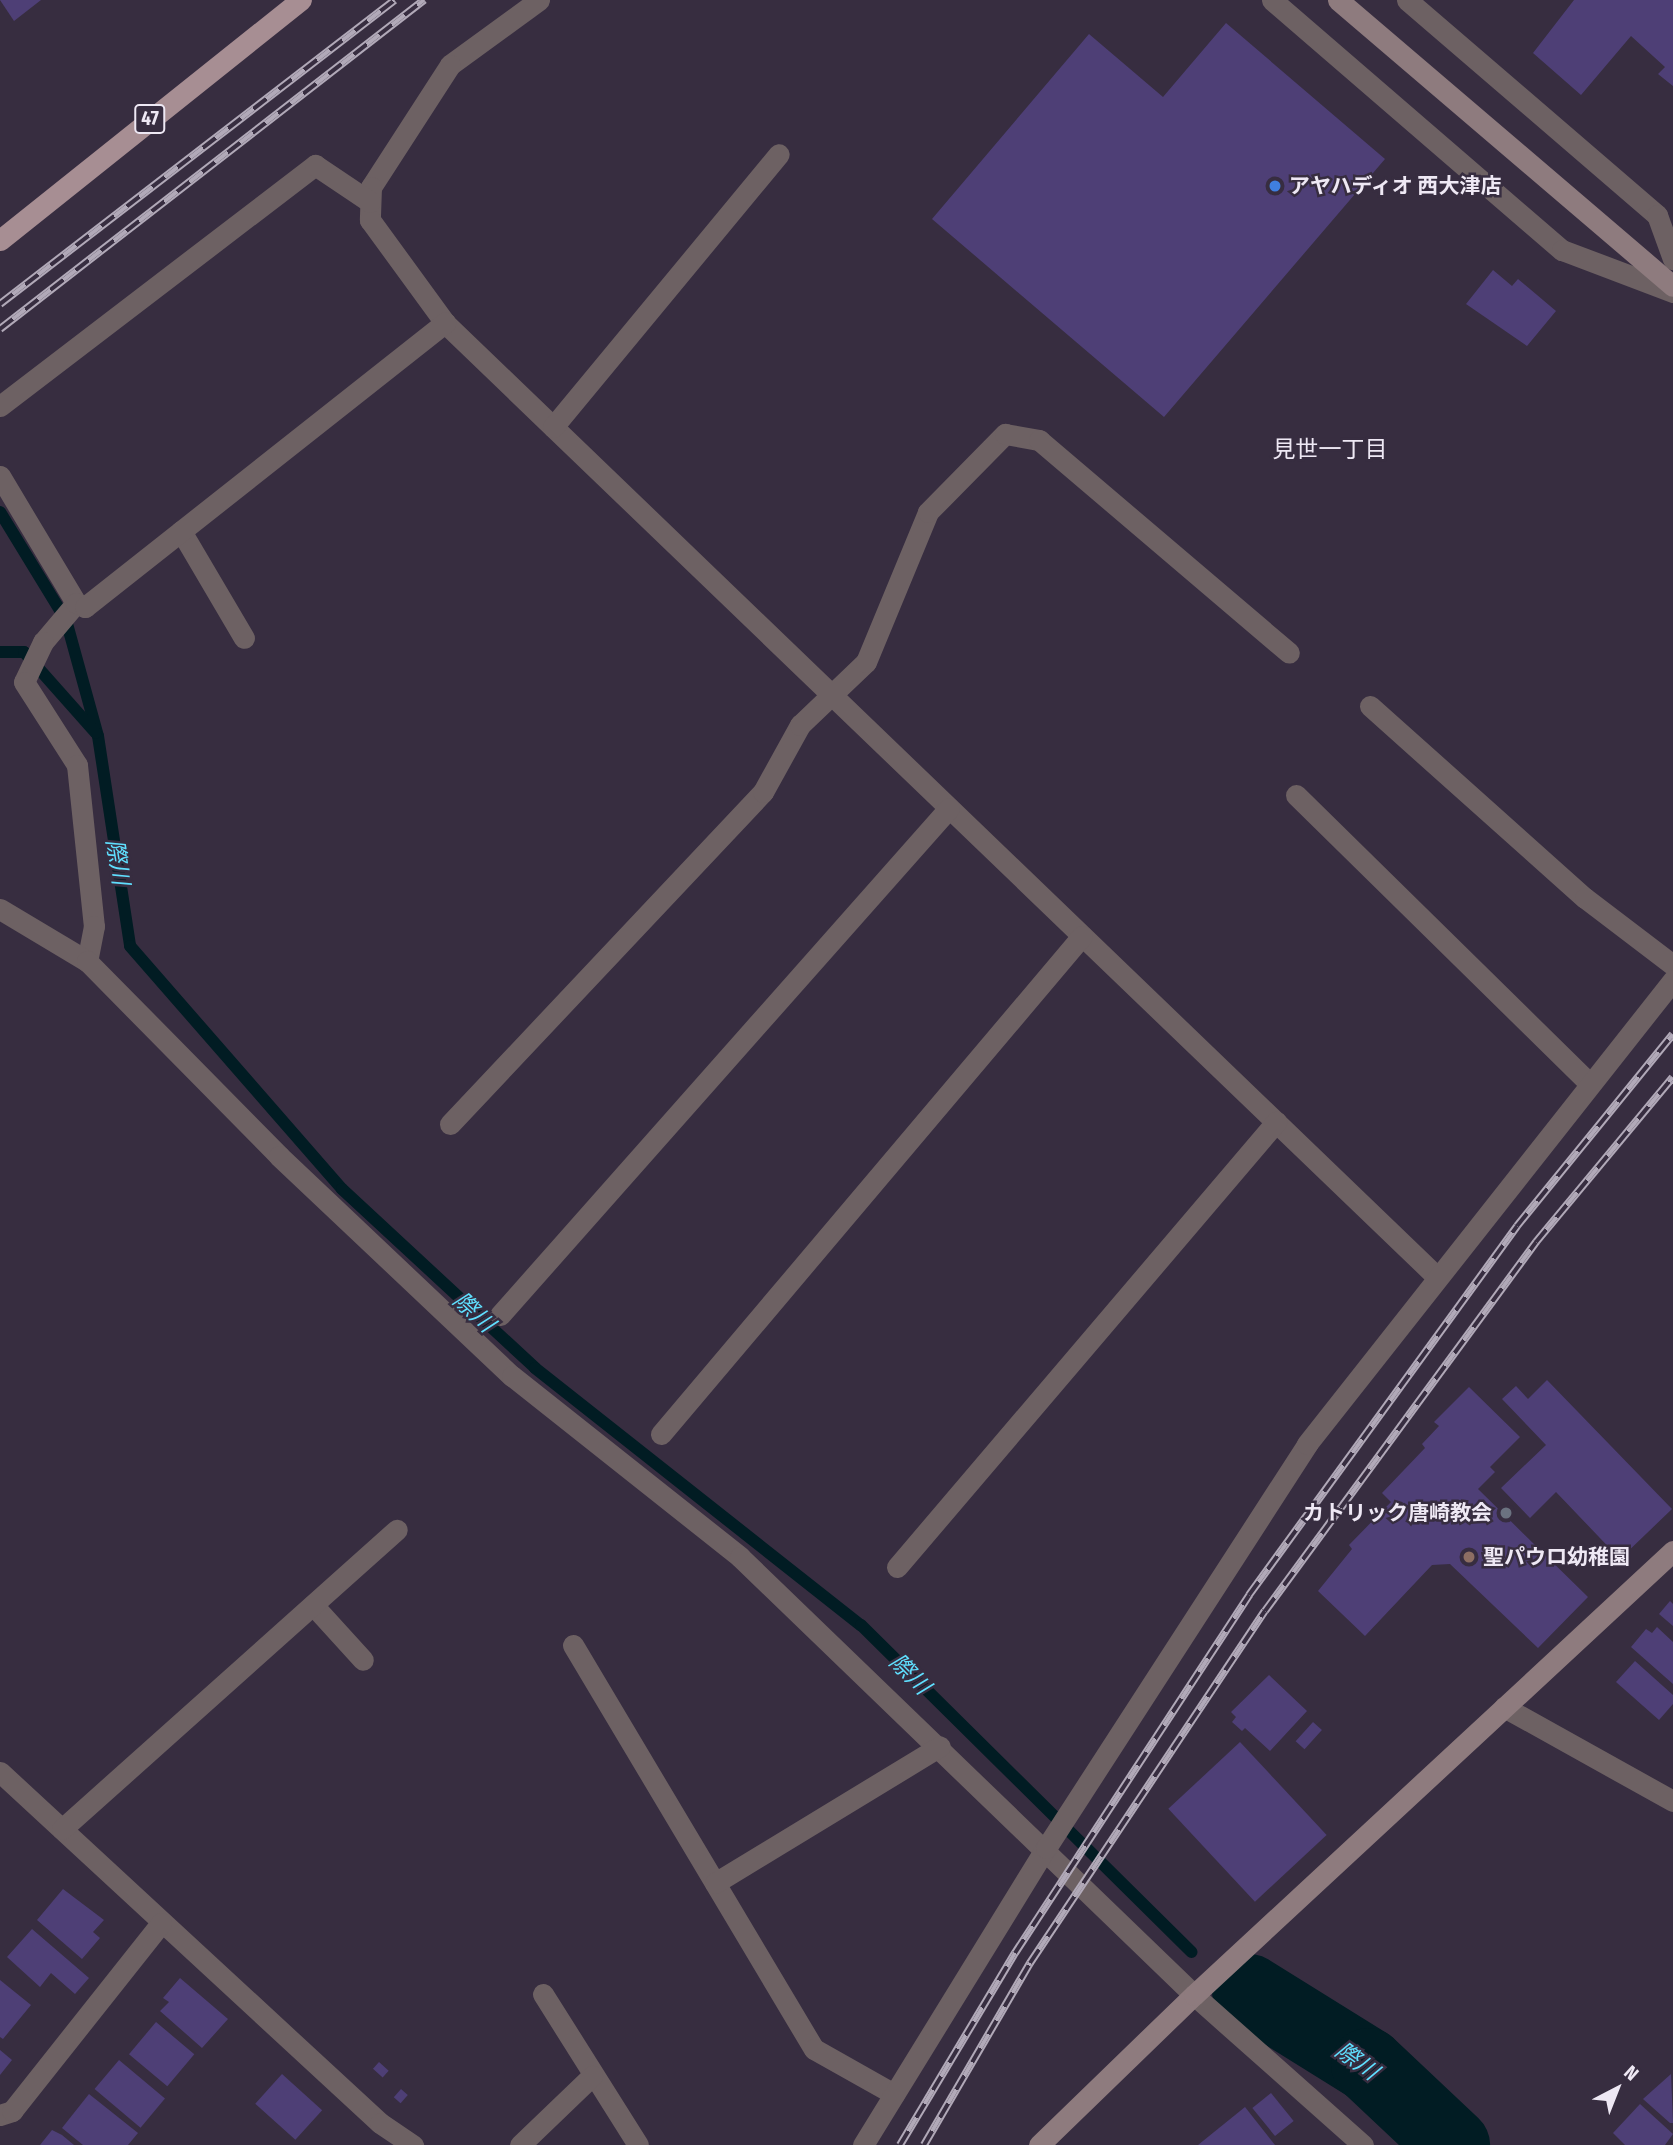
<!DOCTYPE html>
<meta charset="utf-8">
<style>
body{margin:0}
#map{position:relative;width:1673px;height:2145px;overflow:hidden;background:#372d40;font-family:"Fira Sans Condensed","Noto Sans JP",sans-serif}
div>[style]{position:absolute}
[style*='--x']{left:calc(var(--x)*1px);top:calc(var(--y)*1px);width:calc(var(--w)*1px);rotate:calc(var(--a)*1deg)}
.stream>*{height:12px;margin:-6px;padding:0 6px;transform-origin:6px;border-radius:6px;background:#011c23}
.river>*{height:74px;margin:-37px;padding:0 37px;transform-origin:37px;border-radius:37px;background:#011c23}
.building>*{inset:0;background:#4e3f76;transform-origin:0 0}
.street>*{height:21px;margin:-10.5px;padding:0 10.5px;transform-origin:10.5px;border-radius:10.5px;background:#6d6163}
.secondary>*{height:21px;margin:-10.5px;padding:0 10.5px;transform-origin:10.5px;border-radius:10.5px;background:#8e7b7e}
.primary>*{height:21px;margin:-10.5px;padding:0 10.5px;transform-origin:10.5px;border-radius:10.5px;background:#a78e93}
.rail>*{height:8px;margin-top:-4px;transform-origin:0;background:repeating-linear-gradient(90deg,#372d40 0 16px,#b1a9b8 0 32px);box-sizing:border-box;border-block:2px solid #b1a9b8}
.dots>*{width:19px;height:19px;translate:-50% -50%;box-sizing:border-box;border:4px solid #372d40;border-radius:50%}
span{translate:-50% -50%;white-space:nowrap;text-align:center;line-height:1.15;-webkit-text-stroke:5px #372d40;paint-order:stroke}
.shield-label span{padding:2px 5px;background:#372d40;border:2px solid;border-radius:5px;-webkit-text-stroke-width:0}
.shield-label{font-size:19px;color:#eee8f4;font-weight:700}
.poi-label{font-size:21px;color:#eee8f4;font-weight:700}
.left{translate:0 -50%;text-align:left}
.right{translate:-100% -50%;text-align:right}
.neighbourhood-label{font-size:23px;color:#eee8f4}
.water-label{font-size:23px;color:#5fdffe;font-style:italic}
.north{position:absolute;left:1582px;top:2054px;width:70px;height:70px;-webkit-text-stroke:5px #372d40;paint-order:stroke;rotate:42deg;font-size:19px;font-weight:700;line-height:28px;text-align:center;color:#eee8f4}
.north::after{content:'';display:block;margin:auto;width:24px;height:32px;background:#eee8f4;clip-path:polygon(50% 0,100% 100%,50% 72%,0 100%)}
</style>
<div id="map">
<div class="stream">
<i style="--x:0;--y:512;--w:127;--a:58.6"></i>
<i style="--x:66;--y:620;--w:120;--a:74.6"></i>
<i style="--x:98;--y:736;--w:212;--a:81.3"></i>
<i style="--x:130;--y:946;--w:322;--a:48.9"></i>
<i style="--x:342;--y:1189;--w:263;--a:42.8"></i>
<i style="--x:535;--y:1368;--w:415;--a:38.3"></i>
<i style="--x:861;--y:1625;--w:465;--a:44.7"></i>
<i style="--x:0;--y:652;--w:24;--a:0"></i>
<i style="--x:24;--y:652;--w:108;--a:48.4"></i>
</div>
<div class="river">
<i style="--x:1249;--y:1991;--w:140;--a:31.9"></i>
<i style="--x:1368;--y:2065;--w:117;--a:43.3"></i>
</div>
<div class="building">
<i style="clip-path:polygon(0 0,41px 0,14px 21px)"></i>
<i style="clip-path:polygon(1574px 0,1673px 0,1673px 86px,1658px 74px,1665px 67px,1631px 36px,1581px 95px,1533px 53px)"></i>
<i style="clip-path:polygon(1226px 23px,1385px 159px,1164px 417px,932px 219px,1089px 34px,1163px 97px)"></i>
<i style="clip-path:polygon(1493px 270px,1512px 286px,1518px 279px,1556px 311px,1527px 346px,1466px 304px)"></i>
<i style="clip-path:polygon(1547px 1380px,1672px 1509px,1620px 1559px,1556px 1492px,1530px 1518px,1501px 1488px,1546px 1445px,1502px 1399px,1516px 1386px,1528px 1399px)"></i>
<i style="clip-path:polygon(1469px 1387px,1520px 1437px,1490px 1467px,1495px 1472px,1478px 1489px,1588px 1597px,1538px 1648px,1450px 1564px,1432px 1565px,1365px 1636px,1318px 1591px,1352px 1549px,1349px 1545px,1391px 1502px,1382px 1493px,1425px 1448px,1422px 1444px,1439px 1426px,1434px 1422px)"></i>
<i style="clip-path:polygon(1670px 1601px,1673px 1604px,1673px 1626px,1659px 1614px)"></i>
<i style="clip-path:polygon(1657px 1627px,1673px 1642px,1673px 1684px,1631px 1647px,1646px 1629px,1652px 1633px)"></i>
<i style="clip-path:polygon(1635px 1661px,1673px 1695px,1673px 1704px,1659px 1720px,1616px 1682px)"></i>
<i style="clip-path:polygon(1269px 1675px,1307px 1711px,1270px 1751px,1245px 1728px,1242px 1731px,1232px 1722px,1236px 1717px,1231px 1712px)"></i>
<i style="left:1313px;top:1722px;width:12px;height:26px;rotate:42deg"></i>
<i style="left:1240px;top:1742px;width:127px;height:98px;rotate:47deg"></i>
<i style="clip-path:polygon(63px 1889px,104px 1920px,93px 1932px,100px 1938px,82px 1959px,37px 1920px)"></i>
<i style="clip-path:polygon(32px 1929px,89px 1978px,75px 1994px,51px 1973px,40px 1987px,7px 1957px)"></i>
<i style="clip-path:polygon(180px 1978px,228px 2019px,202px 2048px,160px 2011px,169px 2002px,163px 1998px)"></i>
<i style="clip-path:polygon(0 1980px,31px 2005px,3px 2039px,0 2037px)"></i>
<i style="left:156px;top:2022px;width:50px;height:42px;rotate:40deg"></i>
<i style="clip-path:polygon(0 2050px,12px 2060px,0 2075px)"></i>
<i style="left:119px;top:2060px;width:60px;height:38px;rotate:40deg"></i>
<i style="left:379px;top:2062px;width:13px;height:9px;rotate:42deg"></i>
<i style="left:282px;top:2074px;width:54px;height:40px;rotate:42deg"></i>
<i style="clip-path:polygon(1671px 2074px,1673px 2123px,1670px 2123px,1643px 2099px)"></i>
<i style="left:401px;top:2089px;width:9px;height:11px;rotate:41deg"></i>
<i style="left:1271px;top:2093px;width:36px;height:24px;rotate:51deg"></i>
<i style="clip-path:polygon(89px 2094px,138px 2133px,128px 2145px,83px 2145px,62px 2128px)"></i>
<i style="clip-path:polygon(1640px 2104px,1673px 2134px,1665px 2145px,1625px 2145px,1613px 2133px)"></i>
<i style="clip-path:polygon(1245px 2107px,1275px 2145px,1198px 2145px)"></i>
<i style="clip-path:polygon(52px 2130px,62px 2135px,74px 2145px,40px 2145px)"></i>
</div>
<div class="street">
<i style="--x:539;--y:0;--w:110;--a:143.9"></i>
<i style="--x:450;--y:65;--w:145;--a:122.9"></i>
<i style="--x:371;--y:187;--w:33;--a:92"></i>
<i style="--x:370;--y:220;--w:127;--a:53.9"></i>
<i style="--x:445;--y:323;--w:1375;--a:43.88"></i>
<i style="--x:1272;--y:0;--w:383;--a:40.8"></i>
<i style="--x:1562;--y:250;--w:119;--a:20.7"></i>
<i style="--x:1407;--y:0;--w:330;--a:40.7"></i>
<i style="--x:1657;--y:215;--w:47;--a:70"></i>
<i style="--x:0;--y:406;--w:397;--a:-37.4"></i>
<i style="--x:315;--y:165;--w:66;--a:33.9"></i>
<i style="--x:553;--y:427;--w:354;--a:-50.4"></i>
<i style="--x:0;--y:476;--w:148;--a:59.1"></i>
<i style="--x:76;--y:603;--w:51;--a:130.2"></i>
<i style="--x:43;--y:642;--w:44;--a:115.4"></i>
<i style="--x:24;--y:682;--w:98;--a:57.4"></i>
<i style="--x:77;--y:765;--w:162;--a:84"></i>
<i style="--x:94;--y:926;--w:36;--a:101"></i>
<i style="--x:181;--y:531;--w:124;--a:59.5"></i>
<i style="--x:76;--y:603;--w:10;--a:24"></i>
<i style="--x:85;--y:607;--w:459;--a:-38.3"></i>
<i style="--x:1370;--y:706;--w:288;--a:41.8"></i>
<i style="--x:1585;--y:898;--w:111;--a:37.3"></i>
<i style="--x:1296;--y:795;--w:412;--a:44.5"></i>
<i style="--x:0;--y:909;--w:101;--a:30.9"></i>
<i style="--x:87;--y:961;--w:274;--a:45.4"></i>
<i style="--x:279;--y:1156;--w:320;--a:43.4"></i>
<i style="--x:512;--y:1376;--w:291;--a:38.4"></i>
<i style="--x:740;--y:1557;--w:631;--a:43.97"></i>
<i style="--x:1194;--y:1995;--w:226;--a:41.6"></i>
<i style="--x:450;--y:1124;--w:456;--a:-46.7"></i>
<i style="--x:763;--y:792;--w:77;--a:-61.1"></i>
<i style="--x:800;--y:725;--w:91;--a:-43.7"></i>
<i style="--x:866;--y:662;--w:162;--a:-67.5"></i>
<i style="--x:928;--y:512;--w:110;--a:-45.4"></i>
<i style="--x:1005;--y:434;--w:35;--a:10"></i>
<i style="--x:1039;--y:440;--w:328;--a:40.4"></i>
<i style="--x:500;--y:1315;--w:677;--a:-48.47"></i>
<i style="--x:661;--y:1434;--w:652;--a:-49.79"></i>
<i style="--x:897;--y:1567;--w:585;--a:-49.58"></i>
<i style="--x:313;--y:1605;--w:74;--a:47.7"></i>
<i style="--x:573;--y:1645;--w:470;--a:59.2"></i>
<i style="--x:814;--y:2049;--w:92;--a:29.4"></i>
<i style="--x:1504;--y:1707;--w:193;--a:29.1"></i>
<i style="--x:0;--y:1772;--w:517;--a:42.73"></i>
<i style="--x:380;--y:2123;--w:40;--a:34"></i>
<i style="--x:62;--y:1829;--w:449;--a:-41.8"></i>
<i style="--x:715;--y:1883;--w:263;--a:-31.3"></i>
<i style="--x:543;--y:1994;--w:178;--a:57.8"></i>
<i style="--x:0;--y:2115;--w:13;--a:-18"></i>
<i style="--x:12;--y:2111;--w:240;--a:-51.6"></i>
<i style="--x:520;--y:2145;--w:100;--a:-43.8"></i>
<i style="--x:863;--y:2145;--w:349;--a:-58.4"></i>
<i style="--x:1046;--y:1848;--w:481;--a:-57.1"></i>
<i style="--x:1307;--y:1444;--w:591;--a:-51.73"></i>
</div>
<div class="secondary">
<i style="--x:1338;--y:0;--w:440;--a:40.5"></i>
<i style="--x:1039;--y:2145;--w:216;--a:-44.1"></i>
<i style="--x:1194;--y:1995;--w:653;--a:-42.83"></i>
</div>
<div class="primary">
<i style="--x:0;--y:240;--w:385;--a:-38.6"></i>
</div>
<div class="rail">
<i style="--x:0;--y:304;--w:498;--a:-37.6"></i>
<i style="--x:0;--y:329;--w:537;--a:-37.81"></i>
<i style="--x:900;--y:2145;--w:224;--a:-59.1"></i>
<i style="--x:1015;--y:1953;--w:428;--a:-56.8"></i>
<i style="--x:1249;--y:1595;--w:456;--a:-54"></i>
<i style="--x:1517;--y:1226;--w:247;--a:-50.9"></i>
<i style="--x:924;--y:2145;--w:211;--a:-59.8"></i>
<i style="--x:1030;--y:1963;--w:423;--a:-56.3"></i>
<i style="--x:1265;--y:1611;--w:458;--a:-53.7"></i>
<i style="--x:1536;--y:1242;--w:214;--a:-50.3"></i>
</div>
<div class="dots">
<i style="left:1275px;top:186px;background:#3f7fe0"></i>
<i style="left:1506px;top:1513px;background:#6b7280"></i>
<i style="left:1469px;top:1557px;background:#8d6e63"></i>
</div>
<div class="shield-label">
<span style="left:150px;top:119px">47</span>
</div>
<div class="poi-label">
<span class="left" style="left:1289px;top:186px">アヤハディオ 西大津店</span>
<span class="right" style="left:1492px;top:1513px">カトリック唐崎教会</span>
<span class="left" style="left:1483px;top:1557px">聖パウロ幼稚園</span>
</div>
<div class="neighbourhood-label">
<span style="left:1330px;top:449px">見世一丁目</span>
</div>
<div class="water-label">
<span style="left:118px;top:862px;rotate:81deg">際川</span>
<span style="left:474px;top:1312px;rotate:43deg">際川</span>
<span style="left:910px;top:1674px;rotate:45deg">際川</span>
<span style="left:1357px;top:2061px;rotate:36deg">際川</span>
</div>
<div class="north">N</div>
</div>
